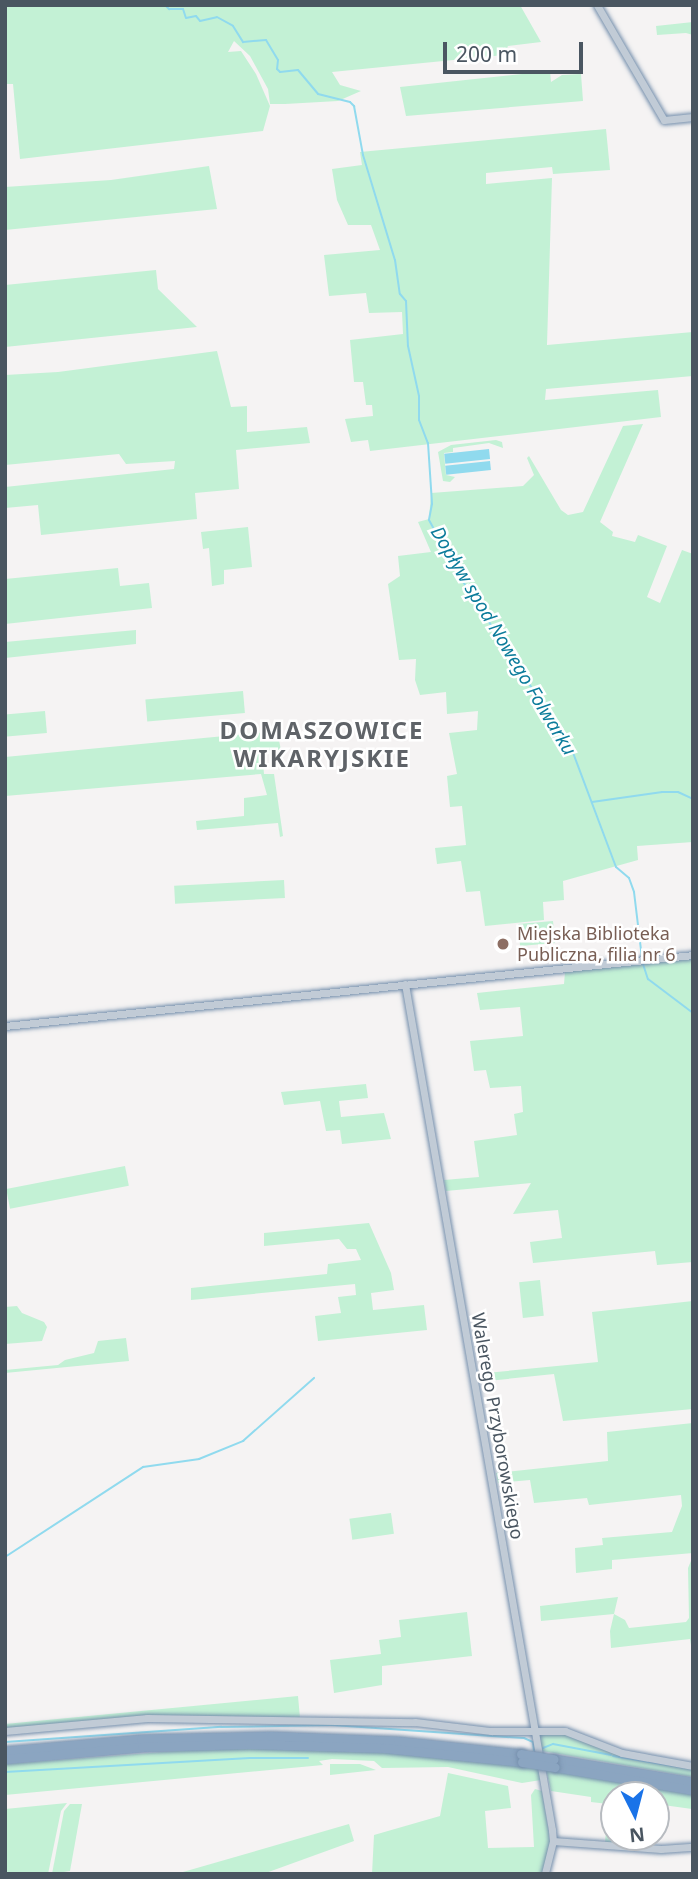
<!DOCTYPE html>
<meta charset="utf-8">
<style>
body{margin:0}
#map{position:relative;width:698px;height:1879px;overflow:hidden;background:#f5f3f3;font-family:"Noto Sans",sans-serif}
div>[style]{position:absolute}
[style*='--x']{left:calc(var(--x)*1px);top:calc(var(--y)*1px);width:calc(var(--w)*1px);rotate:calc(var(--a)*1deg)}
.green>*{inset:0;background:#c3f1d5;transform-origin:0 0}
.water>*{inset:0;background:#90daee;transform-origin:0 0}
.stream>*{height:2px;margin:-1px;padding:0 1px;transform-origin:1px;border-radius:1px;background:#90daee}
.roads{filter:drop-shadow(0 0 2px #7690ad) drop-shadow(0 0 2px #7690ad)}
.secondary>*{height:7px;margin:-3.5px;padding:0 3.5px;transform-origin:3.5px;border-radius:3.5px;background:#c1cbd6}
.highway>*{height:9px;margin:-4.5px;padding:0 4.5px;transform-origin:4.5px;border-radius:4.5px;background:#8ba5c1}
.bridges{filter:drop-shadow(0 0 2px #7690ad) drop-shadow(0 0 2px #7690ad)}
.highway-bridge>*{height:9px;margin:-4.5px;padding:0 4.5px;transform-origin:4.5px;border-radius:4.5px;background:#8ba5c1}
.dots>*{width:19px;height:19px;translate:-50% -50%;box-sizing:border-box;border:4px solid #fff;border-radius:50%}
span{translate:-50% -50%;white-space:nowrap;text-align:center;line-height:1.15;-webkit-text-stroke:5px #fff;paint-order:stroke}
.education-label{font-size:18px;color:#785e54}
.left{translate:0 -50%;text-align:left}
.street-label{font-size:18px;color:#4a5661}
.water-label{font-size:19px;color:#0c7c9b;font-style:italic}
.district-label{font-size:24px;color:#5f6368;font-weight:700;letter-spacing:2px}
.frame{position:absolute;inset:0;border:7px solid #4a5661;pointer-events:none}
.north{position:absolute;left:600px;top:1781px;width:70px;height:70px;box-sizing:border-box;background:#fff;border:2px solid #b7bbc0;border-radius:50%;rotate:174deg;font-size:19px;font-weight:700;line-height:28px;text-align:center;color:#4a5661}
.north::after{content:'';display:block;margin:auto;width:24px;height:32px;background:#1a73e8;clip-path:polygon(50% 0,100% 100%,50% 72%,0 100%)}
.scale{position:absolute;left:443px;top:42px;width:140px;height:32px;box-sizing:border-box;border:4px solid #4a5661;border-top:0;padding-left:9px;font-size:21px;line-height:24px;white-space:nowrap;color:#4a5661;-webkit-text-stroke:5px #fff;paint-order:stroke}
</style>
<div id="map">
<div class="green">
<i style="clip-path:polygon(5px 5px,520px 5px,541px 42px,508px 46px,504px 55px,332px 72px,340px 85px,361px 91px,338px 101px,285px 104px,270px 104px,268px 89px,250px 56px,234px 41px,228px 52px,241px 51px,256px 74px,270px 106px,263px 131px,20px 159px,13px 84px,5px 84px)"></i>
<i style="clip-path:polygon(693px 22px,693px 35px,686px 33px,657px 35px,656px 26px)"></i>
<i style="clip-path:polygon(550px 71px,551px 82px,562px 75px,581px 74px,583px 101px,406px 116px,400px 87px)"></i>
<i style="clip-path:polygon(606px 129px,610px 170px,553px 174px,552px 167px,486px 173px,486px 184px,552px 178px,547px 345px,693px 332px,693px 376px,546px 389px,545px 400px,658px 390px,661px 417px,370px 451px,368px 440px,351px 442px,345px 419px,373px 416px,372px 405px,366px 405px,363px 382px,354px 382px,350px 340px,403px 334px,402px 312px,369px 313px,366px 293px,329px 296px,324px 255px,380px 250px,371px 225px,348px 225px,337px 200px,332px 169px,362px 165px,360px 152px)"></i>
<i style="clip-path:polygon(209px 166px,217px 209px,5px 230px,5px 187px,111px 180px)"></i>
<i style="clip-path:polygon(156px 270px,158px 289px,197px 327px,5px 347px,5px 285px)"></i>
<i style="clip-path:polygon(217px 351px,231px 407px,247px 406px,247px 432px,307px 427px,310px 443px,236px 450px,239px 489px,195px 493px,197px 519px,41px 535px,38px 505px,5px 508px,5px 487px,174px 469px,175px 461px,126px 464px,119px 454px,5px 465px,5px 375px,58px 372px)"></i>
<i style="clip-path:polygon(643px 424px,600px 522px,613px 532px,612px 536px,635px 542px,638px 535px,667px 546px,647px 597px,660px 603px,682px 550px,693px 554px,693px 842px,637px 846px,638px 860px,563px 881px,564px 900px,543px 902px,544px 920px,485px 926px,480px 891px,466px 892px,461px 861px,437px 864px,435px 848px,466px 845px,462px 806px,450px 807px,447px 776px,457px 774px,449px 733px,477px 730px,478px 711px,447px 714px,446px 692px,420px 695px,415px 680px,416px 659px,399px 660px,388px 584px,400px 576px,398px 556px,431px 552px,418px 522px,429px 519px,431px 493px,523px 486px,534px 475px,527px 458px,529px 456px,561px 510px,568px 515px,583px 512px,623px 426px)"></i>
<i style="clip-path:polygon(496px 440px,502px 442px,503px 448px,489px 443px,453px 448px,453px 452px,444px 453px,446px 475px,455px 477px,450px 482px,443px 481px,438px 452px,451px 445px)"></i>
<i style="clip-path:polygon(248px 527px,252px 567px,224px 570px,224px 584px,212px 586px,209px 548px,203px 549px,201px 532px)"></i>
<i style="clip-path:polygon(118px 568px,120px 586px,149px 583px,152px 608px,5px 624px,5px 579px)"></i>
<i style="clip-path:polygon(136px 630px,136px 644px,5px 658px,5px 642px)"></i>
<i style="left:243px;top:691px;width:22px;height:98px;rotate:85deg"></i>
<i style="left:45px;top:711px;width:22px;height:40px;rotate:85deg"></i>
<i style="clip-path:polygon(277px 731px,281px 750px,262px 751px,264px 774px,274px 774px,283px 836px,280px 837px,278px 823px,197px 830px,196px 821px,244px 816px,244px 798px,267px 795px,261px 774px,5px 796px,5px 757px)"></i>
<i style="left:284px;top:880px;width:18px;height:110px;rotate:87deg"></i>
<i style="left:553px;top:921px;width:22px;height:35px;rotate:85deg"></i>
<i style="clip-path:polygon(693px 959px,693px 1262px,657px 1265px,655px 1251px,533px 1263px,530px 1242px,562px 1238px,558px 1210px,513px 1214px,531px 1183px,446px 1191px,444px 1180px,479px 1177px,474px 1141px,517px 1135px,514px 1114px,523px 1112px,521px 1086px,490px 1088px,486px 1070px,474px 1071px,470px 1041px,523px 1036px,520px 1007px,480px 1010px,477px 993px,564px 984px,565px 972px)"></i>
<i style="clip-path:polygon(366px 1084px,368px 1098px,339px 1101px,341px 1117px,384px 1113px,391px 1139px,342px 1144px,340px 1130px,326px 1131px,320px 1101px,284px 1105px,281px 1092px)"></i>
<i style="left:125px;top:1166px;width:20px;height:121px;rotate:79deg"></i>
<i style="clip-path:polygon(369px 1223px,391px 1273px,394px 1290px,371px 1293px,373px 1310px,424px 1305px,427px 1330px,318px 1341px,315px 1316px,341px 1313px,338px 1297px,356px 1295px,355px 1284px,191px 1300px,191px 1288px,327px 1274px,328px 1264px,361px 1260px,356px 1249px,347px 1249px,339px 1239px,264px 1246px,264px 1233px)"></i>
<i style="left:540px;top:1280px;width:36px;height:21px;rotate:84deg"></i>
<i style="clip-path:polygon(693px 1301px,693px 1409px,563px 1421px,554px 1374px,478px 1382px,476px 1374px,598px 1362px,592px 1312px)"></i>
<i style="clip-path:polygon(17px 1306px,22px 1313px,44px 1322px,47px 1327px,42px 1341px,5px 1344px,5px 1307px)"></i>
<i style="clip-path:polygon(126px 1338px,129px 1361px,5px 1373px,5px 1370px,58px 1365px,65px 1360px,94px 1353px,98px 1341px)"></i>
<i style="clip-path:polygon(693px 1423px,693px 1553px,612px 1560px,612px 1569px,576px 1573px,575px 1548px,603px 1545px,602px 1538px,672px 1532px,682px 1506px,681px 1495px,589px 1505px,587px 1498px,534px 1503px,530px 1480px,498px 1483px,496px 1473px,608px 1461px,607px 1432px)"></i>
<i style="left:391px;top:1513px;width:21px;height:42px;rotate:82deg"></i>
<i style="clip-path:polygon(693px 1556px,693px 1658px,690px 1639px,611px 1648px,610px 1631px,614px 1614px,541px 1621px,540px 1606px,618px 1597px,614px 1614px,625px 1620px,629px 1628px,686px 1622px,689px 1618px,688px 1568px)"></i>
<i style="clip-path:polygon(467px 1612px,472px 1656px,382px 1666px,382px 1685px,334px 1693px,330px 1660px,381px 1654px,379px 1640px,401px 1637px,399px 1620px)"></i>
<i style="clip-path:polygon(298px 1696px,300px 1718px,154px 1716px,5px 1729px,5px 1724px)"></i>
<i style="clip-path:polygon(560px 1732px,618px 1753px,693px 1768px,693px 1777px,542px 1751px,539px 1734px)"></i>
<i style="clip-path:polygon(310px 1748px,421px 1754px,538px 1768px,541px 1780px,522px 1783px,448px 1767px,382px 1768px,374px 1761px,332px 1759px,319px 1761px,323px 1765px,5px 1795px,5px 1764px,202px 1749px)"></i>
<i style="clip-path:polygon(330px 1764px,360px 1764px,376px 1770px,330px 1775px)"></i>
<i style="clip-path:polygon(546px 1769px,693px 1794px,693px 1821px,692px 1809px,656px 1804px,656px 1795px,614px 1795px,614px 1837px,619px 1837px,619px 1844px,605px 1843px,608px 1804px,591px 1802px,591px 1797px,551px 1791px)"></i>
<i style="clip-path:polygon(448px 1773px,508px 1786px,511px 1808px,485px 1811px,488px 1848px,534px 1847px,531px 1795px,535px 1789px,542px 1791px,550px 1840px,543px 1874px,372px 1874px,374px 1835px,440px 1816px)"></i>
<i style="clip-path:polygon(67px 1803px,61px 1811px,48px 1874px,5px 1874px,5px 1809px)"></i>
<i style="clip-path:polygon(70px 1804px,82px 1804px,70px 1871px,52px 1874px,64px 1811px)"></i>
<i style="clip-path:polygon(349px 1824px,354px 1841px,263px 1874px,176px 1874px)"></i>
</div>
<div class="water">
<i style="left:489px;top:449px;width:10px;height:45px;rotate:84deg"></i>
<i style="left:490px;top:461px;width:9px;height:45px;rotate:84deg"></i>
</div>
<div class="stream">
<i style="--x:165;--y:5;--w:6;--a:45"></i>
<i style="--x:169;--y:9;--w:14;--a:0"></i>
<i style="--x:183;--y:9;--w:9;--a:72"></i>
<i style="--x:186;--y:18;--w:10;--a:-11"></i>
<i style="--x:196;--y:16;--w:6;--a:51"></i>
<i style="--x:200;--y:21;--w:17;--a:-13"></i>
<i style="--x:217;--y:17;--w:18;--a:29"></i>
<i style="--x:233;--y:26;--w:19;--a:58"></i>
<i style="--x:243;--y:42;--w:23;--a:-5"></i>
<i style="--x:266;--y:40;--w:23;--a:59"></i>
<i style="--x:278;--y:60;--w:9;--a:96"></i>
<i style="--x:277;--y:69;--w:4;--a:45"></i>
<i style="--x:280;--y:72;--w:18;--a:-6"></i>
<i style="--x:298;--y:70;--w:31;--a:50"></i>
<i style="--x:318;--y:94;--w:33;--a:14"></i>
<i style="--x:350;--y:102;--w:6;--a:45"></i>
<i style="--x:354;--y:106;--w:50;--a:79.6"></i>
<i style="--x:363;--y:155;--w:110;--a:73.1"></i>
<i style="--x:395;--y:260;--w:34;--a:82"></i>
<i style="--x:400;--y:294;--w:9;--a:49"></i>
<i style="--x:406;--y:301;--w:45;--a:87.5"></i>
<i style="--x:408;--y:346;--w:51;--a:77.6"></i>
<i style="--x:419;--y:396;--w:24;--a:90"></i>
<i style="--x:419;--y:420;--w:25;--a:69"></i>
<i style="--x:428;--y:443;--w:61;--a:86.2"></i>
<i style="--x:432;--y:504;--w:16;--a:101"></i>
<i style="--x:429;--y:520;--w:65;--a:61.5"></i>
<i style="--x:460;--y:577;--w:206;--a:57.1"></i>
<i style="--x:572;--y:750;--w:125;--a:69.4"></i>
<i style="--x:616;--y:867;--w:17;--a:40"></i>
<i style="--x:629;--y:878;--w:15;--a:70"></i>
<i style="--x:634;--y:892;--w:66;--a:83.1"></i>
<i style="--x:592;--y:802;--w:71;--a:-8.1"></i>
<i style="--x:662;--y:792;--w:16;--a:0"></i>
<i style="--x:678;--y:792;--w:17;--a:25"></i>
<i style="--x:643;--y:964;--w:16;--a:72"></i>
<i style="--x:648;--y:979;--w:56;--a:37.1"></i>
<i style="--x:5;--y:1557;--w:165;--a:-33.1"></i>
<i style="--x:143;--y:1467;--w:57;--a:-8.1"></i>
<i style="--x:199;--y:1459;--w:48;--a:-22.2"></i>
<i style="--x:243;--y:1441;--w:95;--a:-41.6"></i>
<i style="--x:5;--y:1742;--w:217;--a:-4"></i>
<i style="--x:221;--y:1727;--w:111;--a:-1"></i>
<i style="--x:332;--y:1725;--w:192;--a:3.9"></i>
<i style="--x:524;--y:1738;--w:10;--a:24"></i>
<i style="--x:533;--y:1742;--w:8;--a:83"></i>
<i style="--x:543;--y:1748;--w:11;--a:-22"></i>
<i style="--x:553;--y:1744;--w:59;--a:10.7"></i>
<i style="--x:613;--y:1756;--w:81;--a:9.2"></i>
<i style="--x:5;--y:1772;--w:245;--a:-3.3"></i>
<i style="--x:250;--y:1758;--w:58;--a:0"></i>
</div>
<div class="roads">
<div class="secondary">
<i style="--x:597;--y:5;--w:133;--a:59.8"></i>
<i style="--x:664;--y:120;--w:29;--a:-6"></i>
<i style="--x:405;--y:984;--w:859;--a:80.14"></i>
<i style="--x:552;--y:1830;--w:11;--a:85"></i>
<i style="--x:553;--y:1841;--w:34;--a:104"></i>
<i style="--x:5;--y:1026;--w:692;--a:-5.89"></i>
<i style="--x:5;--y:1731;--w:143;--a:-5.2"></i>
<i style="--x:147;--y:1718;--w:268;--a:0.9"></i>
<i style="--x:415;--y:1722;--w:77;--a:6.8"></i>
<i style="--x:491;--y:1731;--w:74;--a:0"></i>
<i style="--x:565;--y:1731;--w:61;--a:21.1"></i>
<i style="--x:622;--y:1753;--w:72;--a:10.4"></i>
<i style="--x:553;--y:1841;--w:108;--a:4.2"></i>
<i style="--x:661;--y:1849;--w:32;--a:-4"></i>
</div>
<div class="highway">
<i style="--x:5;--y:1751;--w:137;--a:-5"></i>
<i style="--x:141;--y:1739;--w:130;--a:-1.3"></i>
<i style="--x:271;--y:1736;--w:127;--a:2.3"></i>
<i style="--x:398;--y:1741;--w:124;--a:6"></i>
<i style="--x:5;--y:1759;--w:138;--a:-5"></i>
<i style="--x:142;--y:1747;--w:107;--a:-1.6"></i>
<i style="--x:249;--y:1744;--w:135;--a:1.7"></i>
<i style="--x:384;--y:1748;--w:139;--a:5.8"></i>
<i style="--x:554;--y:1759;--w:141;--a:9.4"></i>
<i style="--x:555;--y:1767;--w:140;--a:9.5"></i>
</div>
</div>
<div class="bridges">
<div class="highway-bridge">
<i style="--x:521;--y:1754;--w:33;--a:9"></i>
<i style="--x:522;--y:1762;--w:33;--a:9"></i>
</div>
</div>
<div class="dots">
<i style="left:503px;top:944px;background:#8d6e63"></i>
</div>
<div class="education-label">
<span class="left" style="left:517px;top:944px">Miejska Biblioteka<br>Publiczna, filia nr 6</span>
</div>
<div class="street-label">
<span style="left:498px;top:1426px;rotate:80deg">Walerego Przyborowskiego</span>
</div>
<div class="water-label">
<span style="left:503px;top:641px;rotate:59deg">Dopływ spod Nowego Folwarku</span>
</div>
<div class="district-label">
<span style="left:322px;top:744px">DOMASZOWICE<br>WIKARYJSKIE</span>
</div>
<div class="frame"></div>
<div class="north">N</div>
<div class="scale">200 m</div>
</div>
